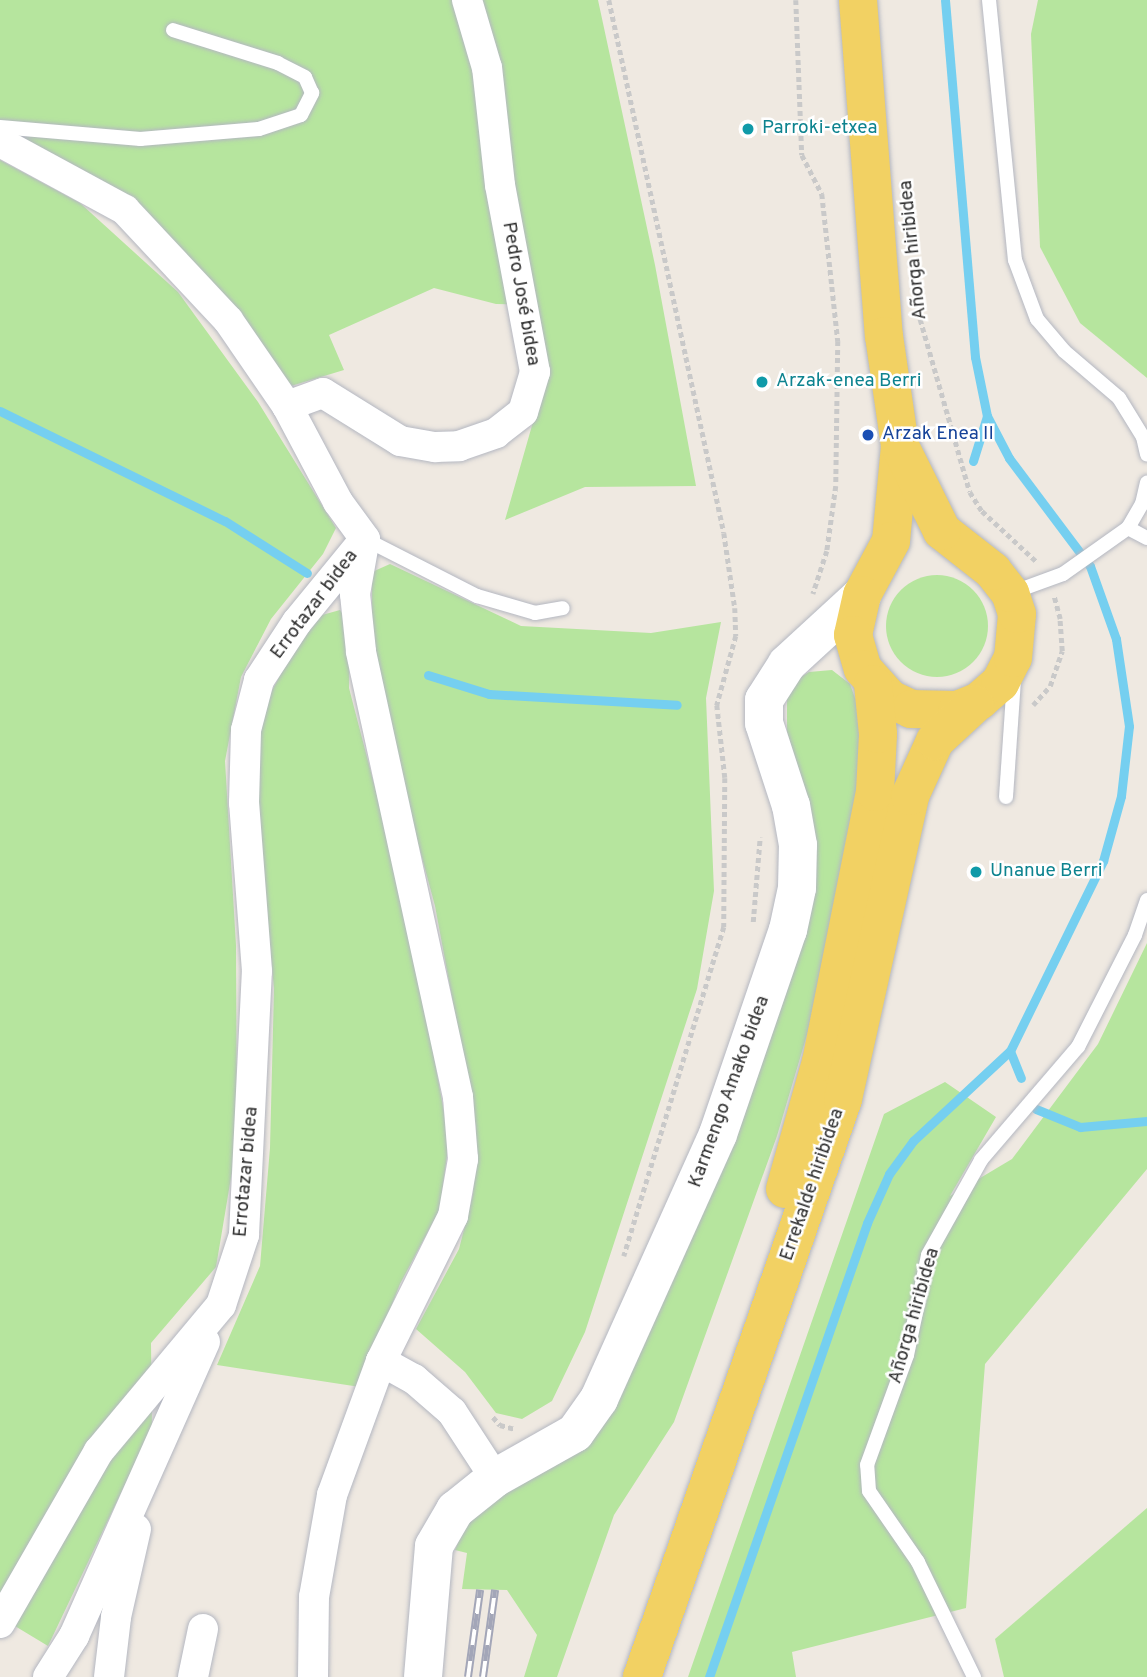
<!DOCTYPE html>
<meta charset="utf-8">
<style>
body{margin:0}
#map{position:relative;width:1147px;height:1677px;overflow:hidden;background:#efe9e1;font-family:Overpass,sans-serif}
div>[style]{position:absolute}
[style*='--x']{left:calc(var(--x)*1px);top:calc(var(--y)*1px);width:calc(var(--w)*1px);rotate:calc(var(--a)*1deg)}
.green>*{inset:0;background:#b6e59e}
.round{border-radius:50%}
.stream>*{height:9px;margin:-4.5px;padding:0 4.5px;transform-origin:4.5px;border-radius:4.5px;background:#75cff0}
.path>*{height:4.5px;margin-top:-2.25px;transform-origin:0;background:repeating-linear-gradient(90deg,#c9c9c9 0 5px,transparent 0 8.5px)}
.roads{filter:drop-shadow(0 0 2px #b4b7c1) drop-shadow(0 0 2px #b4b7c1)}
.lane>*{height:14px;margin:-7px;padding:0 7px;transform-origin:7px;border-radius:7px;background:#fff}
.street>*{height:30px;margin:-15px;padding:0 15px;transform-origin:15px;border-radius:15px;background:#fff}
.secondary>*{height:38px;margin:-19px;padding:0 19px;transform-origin:19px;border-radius:19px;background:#fff}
.primary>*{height:38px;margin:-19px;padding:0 19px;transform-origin:19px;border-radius:19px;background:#f2d163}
.rail>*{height:8px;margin-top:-4px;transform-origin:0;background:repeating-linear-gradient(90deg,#fff 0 16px,#a3a6b8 0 32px);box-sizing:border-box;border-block:2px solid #a3a6b8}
.dots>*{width:19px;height:19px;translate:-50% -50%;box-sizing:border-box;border:4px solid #fff;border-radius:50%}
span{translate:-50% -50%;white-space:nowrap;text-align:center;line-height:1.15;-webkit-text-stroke:5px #fff;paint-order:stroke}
.culture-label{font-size:19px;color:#0d838f}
.left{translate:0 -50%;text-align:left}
.street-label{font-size:19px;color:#2e2e2e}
.transit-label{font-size:19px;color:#164399}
</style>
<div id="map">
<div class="green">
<i style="clip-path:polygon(0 0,598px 0,655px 265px,696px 486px,585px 487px,505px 520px,545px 380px,537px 305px,496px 304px,434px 288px,329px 335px,344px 370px,291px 386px,213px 284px,0 124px)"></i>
<i style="clip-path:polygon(1038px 0,1147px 0,1147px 378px,1080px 323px,1040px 247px,1031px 34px)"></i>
<i style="clip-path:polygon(0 160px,80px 203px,178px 292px,258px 402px,336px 528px,323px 554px,271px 619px,241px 677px,225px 761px,236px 945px,237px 1142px,216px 1267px,151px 1343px,152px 1428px,48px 1646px,0 1617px)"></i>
<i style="clip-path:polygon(390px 564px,521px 626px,651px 633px,721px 622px,706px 698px,714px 891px,697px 989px,585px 1332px,552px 1401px,522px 1419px,496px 1413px,465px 1372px,416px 1329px,459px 1249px,473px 1194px,476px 1127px,435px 906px,385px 721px,372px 620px,372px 572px)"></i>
<i class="round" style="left:886px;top:575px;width:102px;height:102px"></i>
<i style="clip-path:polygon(340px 610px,350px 624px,349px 688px,409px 918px,449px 1140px,440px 1209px,400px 1284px,360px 1387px,217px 1365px,260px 1266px,270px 1148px,274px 989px,260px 836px,256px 735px,268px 698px,292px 653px,322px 615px)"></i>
<i style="clip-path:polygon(832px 670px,850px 684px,861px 715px,866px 772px,817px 1001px,777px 1136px,674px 1422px,614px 1515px,557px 1677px,524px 1677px,537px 1635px,507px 1590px,462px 1589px,467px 1553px,455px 1550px,467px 1520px,481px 1505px,561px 1460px,735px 1115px,805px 792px,787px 732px,787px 697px,791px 683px,809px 672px)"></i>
<i style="clip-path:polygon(1147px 943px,1147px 1169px,985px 1364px,966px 1608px,792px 1652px,796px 1677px,688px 1677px,884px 1114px,945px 1082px,996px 1117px,950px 1196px,1012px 1159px,1098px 1044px)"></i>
<i style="clip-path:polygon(1147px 1508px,1147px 1677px,1004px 1677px,995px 1639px)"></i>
</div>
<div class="stream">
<i style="--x:0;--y:411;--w:250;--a:26.1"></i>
<i style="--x:225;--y:521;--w:97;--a:32.4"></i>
<i style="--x:973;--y:461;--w:47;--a:-72.7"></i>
<i style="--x:428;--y:675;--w:64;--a:17.3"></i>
<i style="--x:489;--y:694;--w:188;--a:3.3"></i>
<i style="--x:1010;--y:1051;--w:29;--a:68"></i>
<i style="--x:1036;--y:1109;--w:48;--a:22.2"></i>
<i style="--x:1080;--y:1127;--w:67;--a:-5.1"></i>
<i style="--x:709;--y:1677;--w:481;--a:-70.8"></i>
<i style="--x:867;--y:1223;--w:54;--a:-65.8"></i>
<i style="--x:889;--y:1174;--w:41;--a:-54"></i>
<i style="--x:913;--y:1141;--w:132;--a:-42.9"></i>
<i style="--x:1010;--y:1051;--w:212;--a:-63.9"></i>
<i style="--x:1103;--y:861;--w:67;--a:-74.5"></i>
<i style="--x:1121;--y:796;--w:70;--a:-83.5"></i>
<i style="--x:1129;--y:726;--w:88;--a:-98.5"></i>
<i style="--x:1116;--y:639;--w:77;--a:-109.6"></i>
<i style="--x:1090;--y:566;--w:135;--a:-126.9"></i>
<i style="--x:1009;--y:458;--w:47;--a:-117.6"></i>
<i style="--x:987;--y:416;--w:60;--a:-101.5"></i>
<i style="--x:975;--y:357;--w:358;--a:-94.8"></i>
</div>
<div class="path">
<i style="--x:609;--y:0;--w:545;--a:77.82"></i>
<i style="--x:724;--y:533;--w:76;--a:81.7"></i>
<i style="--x:735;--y:608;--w:28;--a:88"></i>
<i style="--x:736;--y:636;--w:72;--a:105.4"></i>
<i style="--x:717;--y:705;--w:73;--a:83.7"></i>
<i style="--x:725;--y:778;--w:149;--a:90.4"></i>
<i style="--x:724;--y:927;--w:344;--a:106.9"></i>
<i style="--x:796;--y:0;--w:155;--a:87.8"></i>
<i style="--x:802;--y:155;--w:44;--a:62.9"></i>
<i style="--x:822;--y:194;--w:148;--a:83.8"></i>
<i style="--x:838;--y:341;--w:145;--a:90.8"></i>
<i style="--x:836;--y:486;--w:66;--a:97.9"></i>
<i style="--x:827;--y:551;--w:45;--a:108"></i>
<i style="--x:918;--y:311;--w:188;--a:74"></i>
<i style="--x:970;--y:492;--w:22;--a:58"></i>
<i style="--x:982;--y:511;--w:74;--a:42.8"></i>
<i style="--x:1033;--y:705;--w:25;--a:-48"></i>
<i style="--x:1050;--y:686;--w:37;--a:-71"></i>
<i style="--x:1062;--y:651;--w:32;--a:-94"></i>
<i style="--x:1060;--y:619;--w:23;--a:-105"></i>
<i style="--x:753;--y:922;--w:85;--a:-85.3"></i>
<i style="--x:493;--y:1417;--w:11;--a:49"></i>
<i style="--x:500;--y:1425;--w:16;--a:15"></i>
</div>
<div class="roads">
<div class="lane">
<i style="--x:989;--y:0;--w:261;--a:84.3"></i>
<i style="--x:1015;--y:260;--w:63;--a:69.6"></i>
<i style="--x:1037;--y:319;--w:42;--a:49.8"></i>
<i style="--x:1064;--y:351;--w:72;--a:40.5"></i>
<i style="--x:1119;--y:398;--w:46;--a:58.4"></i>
<i style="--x:1143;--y:437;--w:18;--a:77"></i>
<i style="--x:0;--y:127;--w:141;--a:4.9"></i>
<i style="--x:140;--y:139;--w:119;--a:-4.8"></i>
<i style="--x:259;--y:129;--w:44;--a:-18.4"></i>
<i style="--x:301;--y:115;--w:25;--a:-63"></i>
<i style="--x:312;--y:93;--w:17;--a:-114"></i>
<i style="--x:305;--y:77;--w:30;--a:-153"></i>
<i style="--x:278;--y:63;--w:110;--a:-162.6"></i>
<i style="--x:1128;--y:528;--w:21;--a:28"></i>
<i style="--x:365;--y:539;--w:126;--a:27"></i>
<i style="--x:477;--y:596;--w:60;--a:16.3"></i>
<i style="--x:535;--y:613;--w:28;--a:-10"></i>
<i style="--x:1011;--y:593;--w:55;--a:-20.1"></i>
<i style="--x:1063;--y:574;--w:80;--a:-35.3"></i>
<i style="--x:1128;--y:528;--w:28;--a:-60"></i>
<i style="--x:1142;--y:504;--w:22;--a:-77"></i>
<i style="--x:1006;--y:797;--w:117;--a:-86.1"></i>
<i style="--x:974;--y:1677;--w:128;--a:-116"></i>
<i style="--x:918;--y:1562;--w:86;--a:-124.6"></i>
<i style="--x:869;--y:1491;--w:26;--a:-94"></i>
<i style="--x:867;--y:1465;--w:117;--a:-70"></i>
<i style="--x:907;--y:1355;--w:102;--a:-78.1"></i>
<i style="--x:928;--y:1255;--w:109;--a:-60.8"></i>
<i style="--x:981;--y:1160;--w:149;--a:-49.4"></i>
<i style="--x:1078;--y:1047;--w:126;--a:-63"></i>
<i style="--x:1135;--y:935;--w:37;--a:-71"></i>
</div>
<div class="street">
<i style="--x:0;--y:142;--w:142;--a:28.5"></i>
<i style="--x:125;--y:210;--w:151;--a:46.9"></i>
<i style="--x:228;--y:320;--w:104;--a:55.5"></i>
<i style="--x:287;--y:406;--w:109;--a:62"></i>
<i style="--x:338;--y:502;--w:46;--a:53.9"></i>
<i style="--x:287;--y:406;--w:38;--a:-20"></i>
<i style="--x:323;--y:393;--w:91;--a:31.9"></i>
<i style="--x:400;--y:441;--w:36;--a:10"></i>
<i style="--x:435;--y:447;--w:24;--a:-2"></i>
<i style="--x:459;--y:446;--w:39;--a:-19"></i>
<i style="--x:496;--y:433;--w:34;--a:-38"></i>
<i style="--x:523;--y:412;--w:42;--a:-73.3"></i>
<i style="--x:535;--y:372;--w:190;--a:-100.6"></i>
<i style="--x:500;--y:185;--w:118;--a:-96.3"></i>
<i style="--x:487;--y:68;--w:71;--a:-106.4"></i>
<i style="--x:381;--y:1361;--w:38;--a:29"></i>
<i style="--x:414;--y:1379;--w:50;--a:41"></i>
<i style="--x:452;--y:1412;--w:79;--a:56.9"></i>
<i style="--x:0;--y:1623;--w:198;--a:-60.1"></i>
<i style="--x:99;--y:1451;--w:190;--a:-50.1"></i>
<i style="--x:221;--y:1305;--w:74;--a:-71.8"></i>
<i style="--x:244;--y:1235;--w:264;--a:-87.2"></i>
<i style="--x:257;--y:971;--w:169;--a:-94.4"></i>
<i style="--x:244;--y:803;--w:73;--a:-88.4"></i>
<i style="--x:246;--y:730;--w:52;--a:-75.4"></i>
<i style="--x:259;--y:680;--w:69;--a:-56.8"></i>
<i style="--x:297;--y:622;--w:107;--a:-50.7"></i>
<i style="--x:48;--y:1677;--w:49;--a:-57.6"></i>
<i style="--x:74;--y:1636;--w:322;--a:-66"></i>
<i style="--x:109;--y:1677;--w:60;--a:-83.3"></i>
<i style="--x:116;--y:1617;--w:90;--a:-77.2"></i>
<i style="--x:193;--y:1677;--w:49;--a:-78.2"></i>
<i style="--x:313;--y:1677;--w:80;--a:-89.3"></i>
<i style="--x:314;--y:1597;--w:104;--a:-80"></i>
<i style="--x:332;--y:1495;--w:143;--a:-69.9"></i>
<i style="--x:381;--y:1361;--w:162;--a:-63.6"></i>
<i style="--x:453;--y:1216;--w:58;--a:-80"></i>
<i style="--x:463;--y:1159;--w:62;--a:-94.6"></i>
<i style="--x:458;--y:1097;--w:456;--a:-102.3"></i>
<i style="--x:361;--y:651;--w:57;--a:-96"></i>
<i style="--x:355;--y:594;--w:52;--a:-80"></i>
</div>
<div class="secondary">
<i style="--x:423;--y:1677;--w:131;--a:-85.2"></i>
<i style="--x:434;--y:1546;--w:42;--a:-59.7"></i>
<i style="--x:455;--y:1510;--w:51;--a:-38.7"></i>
<i style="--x:495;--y:1478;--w:92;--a:-29.4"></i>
<i style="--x:575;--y:1433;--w:42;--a:-54.8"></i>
<i style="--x:599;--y:1399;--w:290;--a:-65.8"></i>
<i style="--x:718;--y:1134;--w:216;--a:-71.1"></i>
<i style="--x:788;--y:930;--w:43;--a:-77.9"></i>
<i style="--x:797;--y:888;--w:43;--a:-88.7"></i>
<i style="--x:798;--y:845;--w:40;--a:-100"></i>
<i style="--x:791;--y:806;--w:87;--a:-108"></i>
<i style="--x:764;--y:723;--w:23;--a:-90"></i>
<i style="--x:764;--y:700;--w:43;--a:-57.4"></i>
<i style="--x:787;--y:664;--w:102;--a:-42.6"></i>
</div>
<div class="primary">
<i style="--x:858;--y:0;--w:337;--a:85.6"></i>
<i style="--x:884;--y:336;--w:111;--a:81.7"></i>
<i style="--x:900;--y:446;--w:95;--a:95.4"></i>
<i style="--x:891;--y:541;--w:61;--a:118.2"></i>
<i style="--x:862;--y:595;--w:41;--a:102.7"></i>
<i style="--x:853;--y:635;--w:35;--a:74"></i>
<i style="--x:863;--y:669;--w:40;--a:48"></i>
<i style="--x:890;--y:699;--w:23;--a:25"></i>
<i style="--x:911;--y:709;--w:46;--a:1.2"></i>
<i style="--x:957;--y:710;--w:24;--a:-22"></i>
<i style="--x:979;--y:701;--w:28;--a:-41"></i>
<i style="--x:1000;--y:683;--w:28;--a:-63"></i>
<i style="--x:1013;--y:658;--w:44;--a:-84.8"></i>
<i style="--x:1017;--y:614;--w:22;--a:-108"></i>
<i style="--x:1010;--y:593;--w:28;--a:-128"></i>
<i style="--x:993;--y:571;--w:65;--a:-141.9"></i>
<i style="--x:942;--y:531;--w:95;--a:-116.3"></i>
<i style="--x:785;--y:1189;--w:132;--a:-74.2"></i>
<i style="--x:821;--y:1062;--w:275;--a:-78.7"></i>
<i style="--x:875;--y:792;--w:58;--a:-87"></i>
<i style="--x:878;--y:734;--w:50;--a:-95.7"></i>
<i style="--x:642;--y:1677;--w:612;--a:-70.82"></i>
<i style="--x:843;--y:1099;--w:310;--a:-77.5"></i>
<i style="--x:910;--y:796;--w:60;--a:-65.6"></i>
<i style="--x:935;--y:741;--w:54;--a:-42.8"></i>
</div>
</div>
<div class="rail">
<i style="--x:468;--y:1677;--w:88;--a:-82.1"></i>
<i style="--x:483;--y:1677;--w:88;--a:-82.1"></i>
</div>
<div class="dots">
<i style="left:748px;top:129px;background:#0f9aa8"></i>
<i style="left:762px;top:382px;background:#0f9aa8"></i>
<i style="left:868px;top:435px;background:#1a4fb4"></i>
<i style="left:976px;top:872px;background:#0f9aa8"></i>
</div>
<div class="culture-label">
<span class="left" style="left:762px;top:129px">Parroki-etxea</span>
<span class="left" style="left:776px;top:382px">Arzak-enea Berri</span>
<span class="left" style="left:990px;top:872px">Unanue Berri</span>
</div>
<div class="street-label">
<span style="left:914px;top:250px;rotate:-96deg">Añorga hiribidea</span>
<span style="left:520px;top:294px;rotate:80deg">Pedro José bidea</span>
<span style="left:315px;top:605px;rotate:-53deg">Errotazar bidea</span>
<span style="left:730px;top:1092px;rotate:-70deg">Karmengo Amako bidea</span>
<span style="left:247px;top:1172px;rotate:-85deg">Errotazar bidea</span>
<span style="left:813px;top:1185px;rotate:-71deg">Errekalde hiribidea</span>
<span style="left:915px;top:1316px;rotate:-74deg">Añorga hiribidea</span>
</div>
<div class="transit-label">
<span class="left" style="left:882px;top:435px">Arzak Enea II</span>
</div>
</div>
